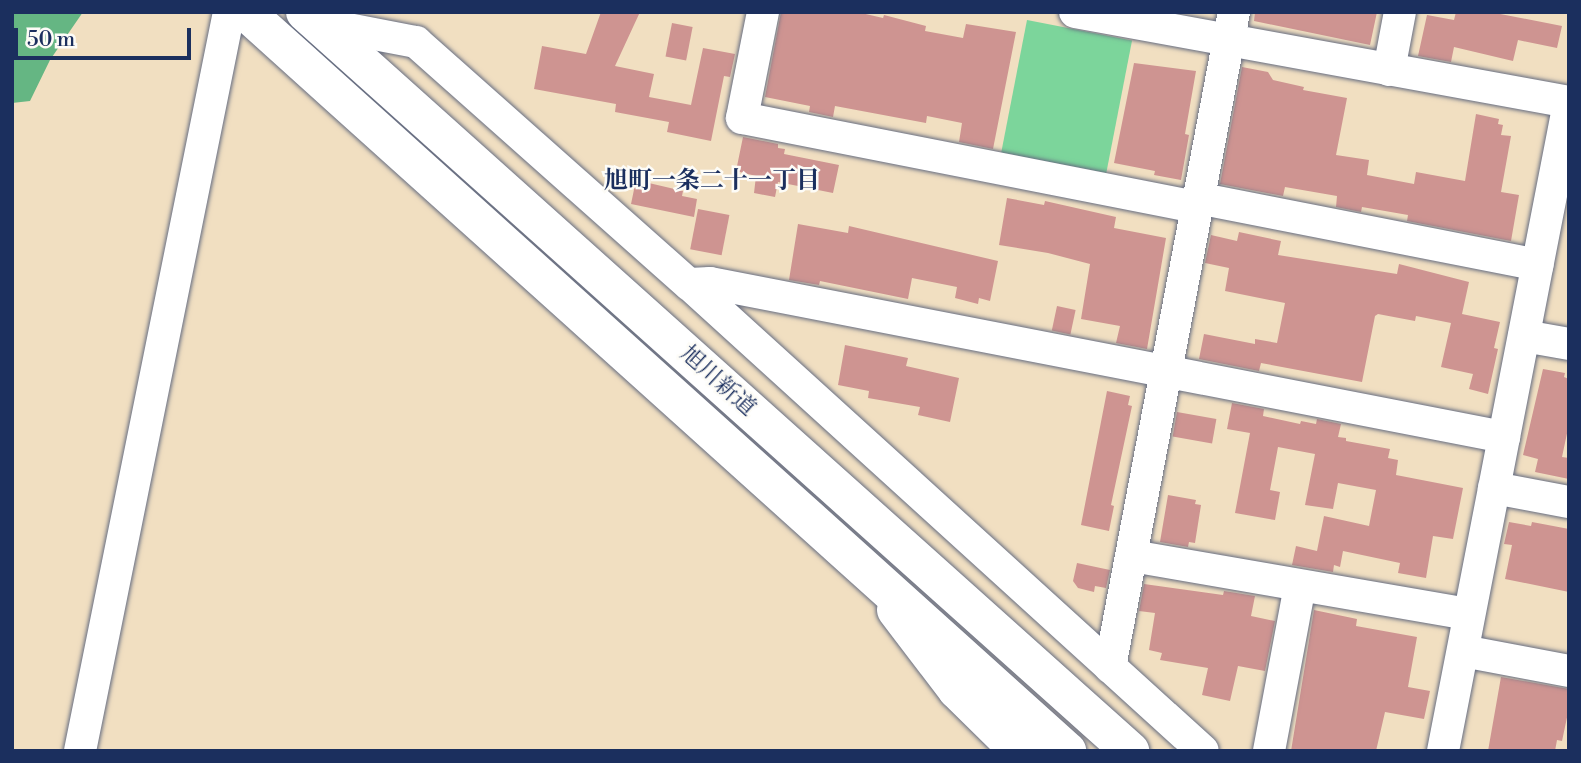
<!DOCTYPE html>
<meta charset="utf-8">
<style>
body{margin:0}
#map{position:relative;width:1581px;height:763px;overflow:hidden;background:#f1dfc1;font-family:"Libre Bodoni","Noto Serif JP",serif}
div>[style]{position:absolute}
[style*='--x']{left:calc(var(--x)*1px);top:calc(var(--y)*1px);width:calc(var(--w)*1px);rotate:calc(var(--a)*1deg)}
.green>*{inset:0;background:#7cd59b;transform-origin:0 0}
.forest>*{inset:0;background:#65b683}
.building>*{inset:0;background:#ce9491;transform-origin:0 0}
.roads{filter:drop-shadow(0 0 2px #666d81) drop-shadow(0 0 2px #666d81)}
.minor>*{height:32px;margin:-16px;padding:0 16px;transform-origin:16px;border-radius:16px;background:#fff}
.major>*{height:38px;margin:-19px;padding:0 19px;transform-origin:19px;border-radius:19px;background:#fff}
.highway>*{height:38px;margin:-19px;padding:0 19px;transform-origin:19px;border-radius:19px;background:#fff}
span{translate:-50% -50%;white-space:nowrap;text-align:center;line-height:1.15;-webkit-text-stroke:5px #fdfcf7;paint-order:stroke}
.street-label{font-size:23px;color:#1b2f5e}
.neighbourhood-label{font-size:24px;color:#1b2f5e;font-weight:700}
.frame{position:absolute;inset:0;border:14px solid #1b2f5e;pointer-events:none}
.scale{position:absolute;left:14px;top:28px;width:177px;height:32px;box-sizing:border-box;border:4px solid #1b2f5e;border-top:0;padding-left:9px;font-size:21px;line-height:24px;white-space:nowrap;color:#1b2f5e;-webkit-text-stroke:5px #fdfcf7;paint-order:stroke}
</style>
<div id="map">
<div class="green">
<i style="left:1027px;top:20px;width:107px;height:135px;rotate:11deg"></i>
</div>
<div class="forest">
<i style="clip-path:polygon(12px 12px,83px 12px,50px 60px,30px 101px,12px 103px)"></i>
</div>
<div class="building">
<i style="clip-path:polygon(601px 12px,640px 12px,615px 66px,654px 74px,649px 97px,691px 105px,703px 48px,735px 54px,730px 77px,724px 76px,711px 141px,667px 132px,669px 122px,615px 112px,616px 104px,534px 89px,542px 46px,586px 54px)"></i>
<i style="clip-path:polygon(781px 12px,857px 12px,883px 18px,884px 15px,926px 26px,925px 31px,963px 38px,966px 24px,1016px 32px,993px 149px,959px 142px,962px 123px,927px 116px,926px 123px,835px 106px,833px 117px,809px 112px,810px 106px,765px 97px)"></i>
<i style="clip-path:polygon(1255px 12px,1377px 12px,1370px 45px,1254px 21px)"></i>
<i style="clip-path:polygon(1456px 12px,1490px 12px,1562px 26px,1557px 48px,1518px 40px,1513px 61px,1454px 47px,1451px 62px,1418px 56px,1427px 15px,1454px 20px)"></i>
<i style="left:672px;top:23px;width:21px;height:34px;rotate:11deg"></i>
<i style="clip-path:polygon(1134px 63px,1196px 71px,1185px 134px,1189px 135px,1181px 180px,1154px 175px,1155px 171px,1114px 163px)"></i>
<i style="clip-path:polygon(1242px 67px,1268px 72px,1273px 80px,1304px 87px,1303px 90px,1347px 98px,1336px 155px,1369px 160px,1367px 175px,1414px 184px,1416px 172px,1465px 181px,1476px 114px,1499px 119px,1498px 124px,1503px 125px,1501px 135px,1511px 136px,1501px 192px,1519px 195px,1511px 241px,1407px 221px,1408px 215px,1362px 207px,1361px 212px,1336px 207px,1337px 196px,1285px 187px,1283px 196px,1220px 184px)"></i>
<i style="clip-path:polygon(743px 137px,778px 144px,778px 148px,785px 149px,784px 154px,839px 165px,833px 193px,778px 182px,775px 197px,754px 193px,756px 176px,736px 171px)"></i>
<i style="clip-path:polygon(636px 180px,683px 191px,682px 196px,697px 199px,694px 217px,631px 204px)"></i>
<i style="clip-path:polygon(1007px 198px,1044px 205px,1045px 201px,1116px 217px,1114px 228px,1166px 238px,1147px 349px,1116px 343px,1120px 326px,1081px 319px,1090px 264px,1048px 253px,999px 245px)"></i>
<i style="left:698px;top:209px;width:32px;height:41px;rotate:11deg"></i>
<i style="clip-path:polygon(798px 224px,848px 233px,849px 226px,998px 261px,990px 301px,979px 298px,978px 304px,955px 298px,957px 287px,912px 278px,908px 299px,820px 281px,819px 285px,789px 280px)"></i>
<i style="clip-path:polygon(1239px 232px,1281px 241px,1278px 255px,1397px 274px,1399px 264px,1469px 282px,1462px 314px,1500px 322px,1494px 348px,1498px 349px,1488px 394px,1469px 389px,1473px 374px,1441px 367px,1451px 323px,1416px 316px,1415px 321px,1378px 314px,1375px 316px,1362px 382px,1261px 363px,1259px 371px,1199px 359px,1204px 334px,1255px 344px,1255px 339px,1277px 343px,1285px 303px,1225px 291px,1229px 268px,1205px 263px,1211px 235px,1237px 241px)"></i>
<i style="left:1057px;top:306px;width:19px;height:25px;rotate:12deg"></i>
<i style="clip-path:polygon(845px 345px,908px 358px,906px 366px,959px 378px,950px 422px,918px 415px,920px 407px,868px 398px,869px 391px,838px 385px)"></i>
<i style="clip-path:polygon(1543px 369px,1565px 373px,1564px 377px,1569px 379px,1569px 424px,1562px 457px,1569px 458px,1569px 479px,1535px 472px,1538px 459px,1523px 455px)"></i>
<i style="clip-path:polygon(1107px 391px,1130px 396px,1128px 405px,1132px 406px,1111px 505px,1114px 506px,1109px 531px,1081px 525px)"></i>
<i style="clip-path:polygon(1232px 403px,1264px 409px,1263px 416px,1300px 424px,1301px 421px,1316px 424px,1317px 419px,1341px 424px,1338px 437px,1346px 438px,1346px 441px,1390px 449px,1388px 458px,1398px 460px,1396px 475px,1463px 488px,1453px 539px,1433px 536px,1426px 578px,1398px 573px,1400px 563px,1343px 551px,1340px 567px,1334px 565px,1333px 572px,1292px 565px,1296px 546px,1317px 551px,1324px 516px,1369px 526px,1376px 490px,1338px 483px,1333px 509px,1305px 505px,1315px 454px,1278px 447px,1270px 490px,1280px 492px,1275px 520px,1235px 513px,1250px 433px,1227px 429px)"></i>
<i style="left:1177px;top:412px;width:40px;height:25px;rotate:10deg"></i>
<i style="clip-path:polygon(1168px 495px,1196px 500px,1195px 504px,1201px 505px,1195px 543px,1189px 542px,1188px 547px,1160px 542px)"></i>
<i style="clip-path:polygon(1509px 522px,1531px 526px,1532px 522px,1569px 529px,1569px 592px,1505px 579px,1512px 545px,1504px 544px)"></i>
<i style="clip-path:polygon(1077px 563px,1110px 570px,1106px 588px,1095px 586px,1094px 592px,1078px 588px,1073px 581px)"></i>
<i style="clip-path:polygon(1144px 584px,1223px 595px,1224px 591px,1255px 596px,1251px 616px,1275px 621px,1265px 671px,1238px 666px,1230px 701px,1202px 695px,1208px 668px,1160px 660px,1162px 653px,1149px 650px,1155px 613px,1139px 611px)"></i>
<i style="clip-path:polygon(1314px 610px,1357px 619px,1356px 626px,1417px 637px,1408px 687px,1430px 691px,1424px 719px,1385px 712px,1376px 751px,1291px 751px)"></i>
<i style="clip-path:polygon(1501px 677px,1569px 689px,1569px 708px,1562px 741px,1557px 740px,1555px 751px,1488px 751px)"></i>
</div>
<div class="roads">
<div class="minor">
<i style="--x:763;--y:12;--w:108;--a:101.2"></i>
<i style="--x:742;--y:118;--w:462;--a:11.1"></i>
<i style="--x:1075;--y:12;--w:502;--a:10.33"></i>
<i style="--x:317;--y:23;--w:101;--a:10.9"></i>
<i style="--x:416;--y:42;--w:365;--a:41.6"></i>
<i style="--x:689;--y:284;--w:694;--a:42.26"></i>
<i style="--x:1389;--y:70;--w:59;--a:-79.3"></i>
<i style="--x:1197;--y:198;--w:347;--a:11.1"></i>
<i style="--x:689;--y:284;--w:21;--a:-3"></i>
<i style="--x:710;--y:283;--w:809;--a:10.98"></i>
<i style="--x:1524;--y:336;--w:46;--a:10.1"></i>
<i style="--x:1494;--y:488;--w:76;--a:10.6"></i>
<i style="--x:1132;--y:556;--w:341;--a:9.8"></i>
<i style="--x:1463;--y:651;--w:108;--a:10.7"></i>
<i style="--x:1110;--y:667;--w:667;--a:-79.28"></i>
<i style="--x:80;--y:751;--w:754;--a:-78.6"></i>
<i style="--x:1269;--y:751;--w:168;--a:-79.4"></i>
<i style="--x:1443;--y:751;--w:660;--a:-79"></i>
</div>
<div class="major">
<i style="--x:896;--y:610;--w:101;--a:52.7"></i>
<i style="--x:957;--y:690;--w:87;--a:44.5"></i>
</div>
<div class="highway">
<i style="--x:246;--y:12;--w:1105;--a:41.99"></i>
<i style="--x:305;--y:12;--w:1108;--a:41.85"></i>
</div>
</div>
<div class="street-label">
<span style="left:718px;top:381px;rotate:42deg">旭川新道</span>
</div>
<div class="neighbourhood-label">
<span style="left:712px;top:182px">旭町一条二十一丁目</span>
</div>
<div class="frame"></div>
<div class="scale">50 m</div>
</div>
